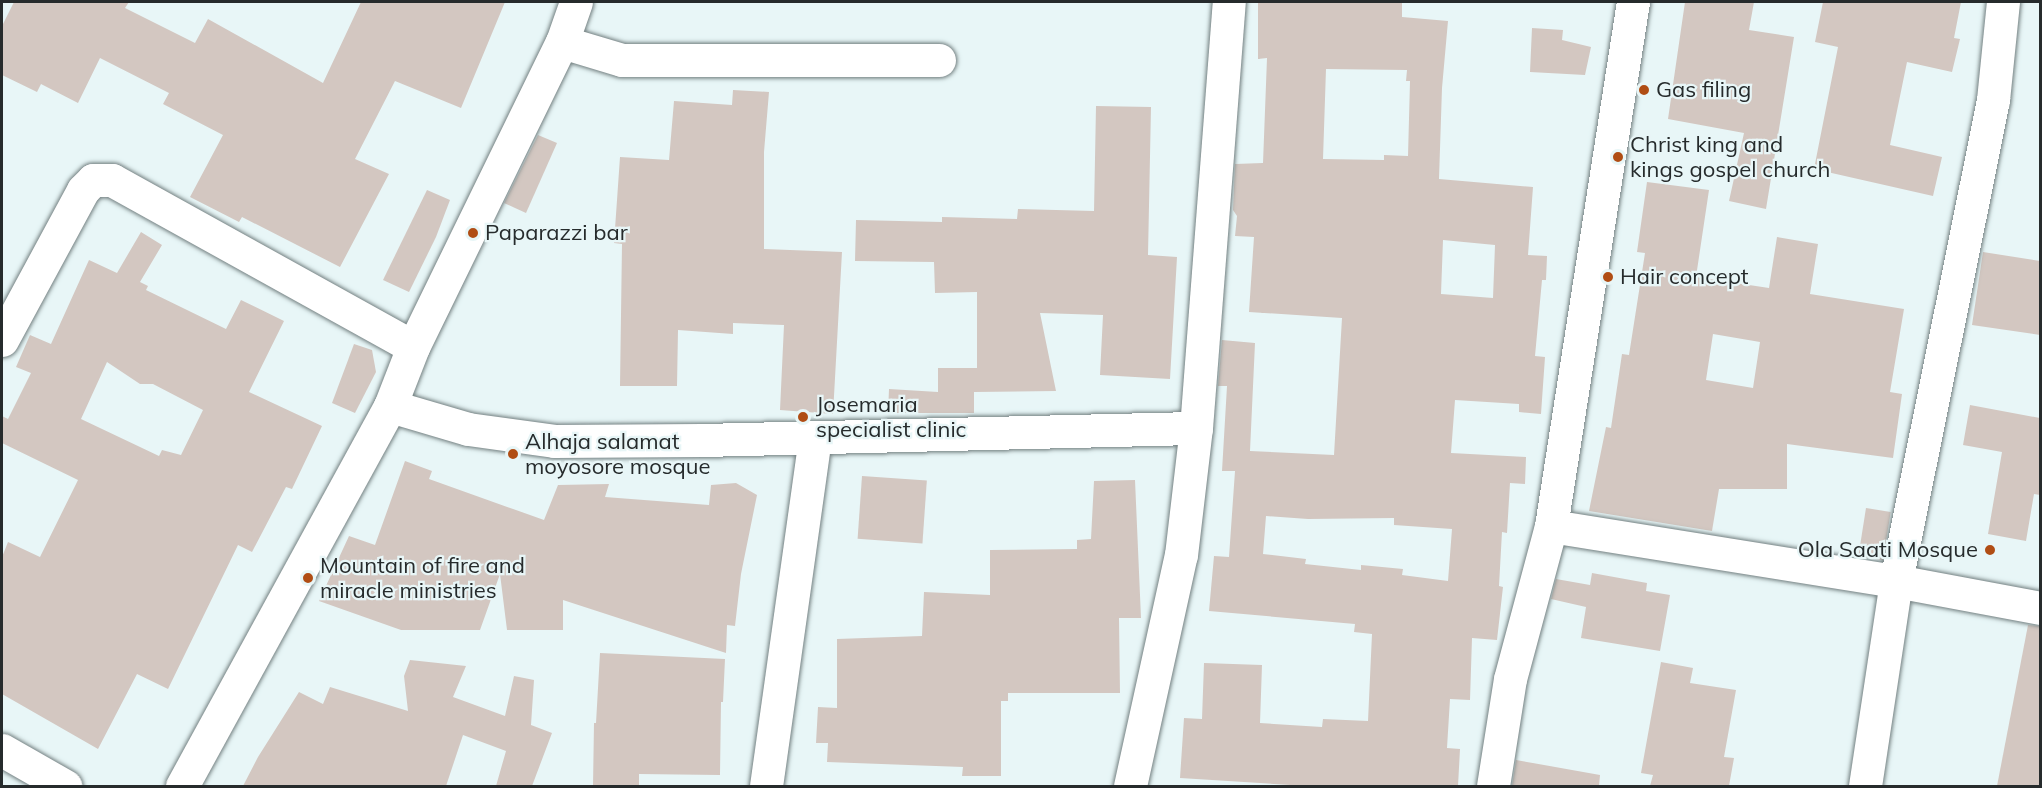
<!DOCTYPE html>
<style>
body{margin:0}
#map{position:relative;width:2042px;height:788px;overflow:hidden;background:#e8f6f7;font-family:Mulish,sans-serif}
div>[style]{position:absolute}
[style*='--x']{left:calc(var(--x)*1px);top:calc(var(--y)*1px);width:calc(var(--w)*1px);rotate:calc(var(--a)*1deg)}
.building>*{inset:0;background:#d3c7c1;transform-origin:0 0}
.roads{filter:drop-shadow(0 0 2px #738081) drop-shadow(0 0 2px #738081)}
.minor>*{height:33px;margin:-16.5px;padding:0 16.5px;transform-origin:16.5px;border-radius:16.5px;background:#fff}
.dots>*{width:16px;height:16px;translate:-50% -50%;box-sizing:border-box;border:3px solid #e8f6f7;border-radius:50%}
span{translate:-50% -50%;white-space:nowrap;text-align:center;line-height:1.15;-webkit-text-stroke:4.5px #e8f6f7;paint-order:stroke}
.poi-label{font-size:22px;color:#262b2c}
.left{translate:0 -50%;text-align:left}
.right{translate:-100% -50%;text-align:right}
.frame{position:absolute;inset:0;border:3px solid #262b2c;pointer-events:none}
</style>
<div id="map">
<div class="building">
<i style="clip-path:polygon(14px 2px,129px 2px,125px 8px,195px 43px,208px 19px,323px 83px,361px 2px,505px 2px,461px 108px,395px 81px,355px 159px,389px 174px,340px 267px,242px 217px,239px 222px,190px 197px,223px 135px,163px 104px,169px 93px,100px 58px,78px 103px,41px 84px,37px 92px,2px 75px,2px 26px)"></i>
<i style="clip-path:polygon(evenodd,1258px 2px,1402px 2px,1402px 17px,1448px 21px,1442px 88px,1439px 179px,1533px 187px,1528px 255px,1547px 256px,1546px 280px,1542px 280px,1535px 356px,1545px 357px,1541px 414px,1519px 412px,1519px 404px,1455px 400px,1451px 453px,1526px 457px,1525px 484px,1510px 483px,1507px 533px,1502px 532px,1499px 586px,1503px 587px,1497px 640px,1472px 638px,1470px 700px,1450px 699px,1447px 748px,1460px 749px,1458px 786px,1306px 786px,1180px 778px,1184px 718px,1202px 719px,1204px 663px,1262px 665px,1260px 723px,1322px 727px,1323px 719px,1368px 721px,1372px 634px,1354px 632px,1355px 624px,1209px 611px,1214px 556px,1229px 557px,1235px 471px,1222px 471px,1227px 386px,1218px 386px,1222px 340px,1255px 343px,1250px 451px,1334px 455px,1342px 318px,1249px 312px,1254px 237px,1235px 236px,1237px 216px,1233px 210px,1235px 164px,1263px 163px,1267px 58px,1258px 59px,1258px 2px,1326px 69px,1407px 70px,1406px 81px,1410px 81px,1408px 156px,1384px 155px,1384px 160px,1323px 159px,1326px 69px,1258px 2px,1443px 240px,1495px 245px,1493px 298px,1441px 294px,1443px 240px,1258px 2px,1266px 516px,1308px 519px,1394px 518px,1394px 525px,1452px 529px,1448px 581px,1402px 575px,1403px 569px,1361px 565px,1361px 570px,1305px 564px,1306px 559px,1263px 554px,1266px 516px)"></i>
<i style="clip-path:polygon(1685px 2px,1754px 2px,1749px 30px,1794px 37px,1766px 209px,1729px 201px,1744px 133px,1668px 119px)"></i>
<i style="clip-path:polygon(1823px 2px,1961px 2px,1954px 38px,1960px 39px,1952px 72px,1907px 62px,1890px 145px,1942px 157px,1933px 196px,1814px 169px,1838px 47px,1815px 42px)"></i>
<i style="clip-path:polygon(1532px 28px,1563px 30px,1562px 40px,1591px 47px,1585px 75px,1530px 72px)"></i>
<i style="clip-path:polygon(733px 90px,769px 92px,764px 152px,764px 249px,842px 252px,833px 414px,780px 410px,784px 325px,733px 323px,733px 334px,678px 330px,677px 386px,620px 386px,622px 244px,614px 243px,620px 157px,669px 160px,674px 101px,732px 105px)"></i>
<i style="clip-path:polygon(1096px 106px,1151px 107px,1148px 255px,1177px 257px,1170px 379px,1100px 375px,1103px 315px,1040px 313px,1056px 391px,974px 392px,974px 413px,888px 413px,889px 389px,938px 392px,938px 368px,977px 368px,977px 292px,935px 293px,934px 262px,855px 261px,856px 220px,942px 222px,942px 217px,1017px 219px,1018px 209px,1094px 211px)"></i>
<i style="clip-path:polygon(538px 135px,557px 143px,526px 213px,504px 203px)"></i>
<i style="clip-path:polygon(evenodd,1647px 182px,1709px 190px,1696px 277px,1769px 288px,1777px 237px,1818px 244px,1810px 294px,1904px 309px,1890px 392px,1902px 394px,1893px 458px,1787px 444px,1787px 489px,1719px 489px,1712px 531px,1589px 511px,1606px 427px,1611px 428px,1622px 354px,1629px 355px,1645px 253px,1637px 252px,1647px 182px,1713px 334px,1760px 342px,1753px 388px,1706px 380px,1713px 334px)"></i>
<i style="clip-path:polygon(427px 190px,450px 200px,436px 237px,409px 292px,383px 280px)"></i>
<i style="clip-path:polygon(evenodd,141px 232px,162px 245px,140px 282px,148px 286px,146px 290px,226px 329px,241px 300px,284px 321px,249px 392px,322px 426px,292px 489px,286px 487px,252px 552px,238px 545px,168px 689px,137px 674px,98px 749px,2px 694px,2px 557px,8px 542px,40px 557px,78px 480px,2px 443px,2px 416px,8px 419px,31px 373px,16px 367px,30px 335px,51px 344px,89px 260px,117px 273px,141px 232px,107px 362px,140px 384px,153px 384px,203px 410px,181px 455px,162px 450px,159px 456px,81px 419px,107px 362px)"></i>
<i style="clip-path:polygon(1983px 252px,2040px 261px,2040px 335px,1972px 325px)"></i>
<i style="clip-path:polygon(354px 344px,372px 350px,376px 372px,355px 413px,332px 403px)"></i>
<i style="clip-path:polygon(1970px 405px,2040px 418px,2040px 495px,2034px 494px,2026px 541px,1988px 534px,2002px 452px,1963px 445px)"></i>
<i style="clip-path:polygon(405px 461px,432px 471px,429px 479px,544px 520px,558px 485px,609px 484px,605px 497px,709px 505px,711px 485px,736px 483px,757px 495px,741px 574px,735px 626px,727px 625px,726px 653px,563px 600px,563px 630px,507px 630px,500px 574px,480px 630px,401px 630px,319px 601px,349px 536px,375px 545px)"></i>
<i style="left:862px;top:476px;width:65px;height:63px;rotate:4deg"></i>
<i style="clip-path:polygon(1135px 480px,1141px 618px,1119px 618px,1120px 693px,1008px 693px,1008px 701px,1001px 701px,1001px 776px,962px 776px,963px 767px,827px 762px,828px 743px,816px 743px,818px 707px,837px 708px,837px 639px,922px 636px,924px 592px,990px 595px,990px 550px,1077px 549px,1077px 540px,1091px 539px,1094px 481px)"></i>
<i style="left:1866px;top:508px;width:25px;height:49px;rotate:9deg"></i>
<i style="clip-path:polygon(1592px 573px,1647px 583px,1646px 591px,1670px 595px,1660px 651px,1581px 638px,1586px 607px,1551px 599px,1556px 579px,1590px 585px)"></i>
<i style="clip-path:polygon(2028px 625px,2040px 626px,2040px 786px,1997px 786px)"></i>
<i style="clip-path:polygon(600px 653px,725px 659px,723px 702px,721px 702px,720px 775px,639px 774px,639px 786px,593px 786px,594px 723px,596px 723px)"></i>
<i style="clip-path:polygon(410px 660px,466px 666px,453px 697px,505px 716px,514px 676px,534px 680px,531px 725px,552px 733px,532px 786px,496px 786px,506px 751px,463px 735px,446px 786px,243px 786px,258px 757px,299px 692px,323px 704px,330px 687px,408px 711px,404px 676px)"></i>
<i style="clip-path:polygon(1661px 662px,1693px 668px,1690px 683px,1736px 690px,1724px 757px,1734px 758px,1729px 786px,1650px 786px,1653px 775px,1641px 773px)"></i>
<i style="clip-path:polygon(1516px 760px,1600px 775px,1599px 786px,1512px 786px)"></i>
</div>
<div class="roads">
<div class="minor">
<i style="--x:562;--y:42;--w:63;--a:16.7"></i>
<i style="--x:622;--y:60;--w:317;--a:0"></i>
<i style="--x:2;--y:340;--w:170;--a:-61.6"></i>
<i style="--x:83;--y:190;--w:14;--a:-45"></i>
<i style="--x:93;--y:180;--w:19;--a:0"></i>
<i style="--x:112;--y:180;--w:344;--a:29"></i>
<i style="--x:390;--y:406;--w:81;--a:16.4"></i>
<i style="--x:468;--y:429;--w:87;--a:7.9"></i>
<i style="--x:554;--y:441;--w:148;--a:-0.4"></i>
<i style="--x:702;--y:440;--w:494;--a:-1.4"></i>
<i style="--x:1551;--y:526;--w:349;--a:9.1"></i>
<i style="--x:1896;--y:581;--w:147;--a:10.6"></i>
<i style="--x:2;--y:750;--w:73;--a:29.7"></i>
<i style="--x:182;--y:786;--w:433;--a:-61.3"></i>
<i style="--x:390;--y:406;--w:63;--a:-68.7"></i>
<i style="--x:413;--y:347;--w:339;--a:-64"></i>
<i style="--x:562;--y:42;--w:42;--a:-70.7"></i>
<i style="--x:766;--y:786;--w:351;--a:-82"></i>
<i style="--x:1130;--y:786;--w:237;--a:-77.6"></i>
<i style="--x:1181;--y:555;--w:128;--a:-83.3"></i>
<i style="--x:1196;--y:428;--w:427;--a:-85.6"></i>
<i style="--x:1493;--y:786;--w:108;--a:-81"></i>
<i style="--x:1510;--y:679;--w:158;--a:-75"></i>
<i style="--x:1551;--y:526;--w:530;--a:-81.11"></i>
<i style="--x:1865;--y:786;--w:207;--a:-81.4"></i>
<i style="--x:1896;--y:581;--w:491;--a:-78.6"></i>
<i style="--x:1993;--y:100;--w:99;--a:-84.2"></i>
</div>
</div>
<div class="dots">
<i style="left:1644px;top:90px;background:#b04d14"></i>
<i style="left:1618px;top:157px;background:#b04d14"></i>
<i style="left:473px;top:233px;background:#b04d14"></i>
<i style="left:1608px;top:277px;background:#b04d14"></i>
<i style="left:803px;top:417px;background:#b04d14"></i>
<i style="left:513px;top:454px;background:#b04d14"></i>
<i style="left:1990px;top:550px;background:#b04d14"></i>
<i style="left:308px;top:578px;background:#b04d14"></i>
</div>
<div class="poi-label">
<span class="left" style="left:1656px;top:90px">Gas filing</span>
<span class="left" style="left:1630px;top:157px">Christ king and<br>kings gospel church</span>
<span class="left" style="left:485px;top:233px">Paparazzi bar</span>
<span class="left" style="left:1620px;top:277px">Hair concept</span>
<span class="left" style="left:816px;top:417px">Josemaria<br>specialist clinic</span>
<span class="left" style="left:525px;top:454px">Alhaja salamat<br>moyosore mosque</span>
<span class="right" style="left:1978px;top:550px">Ola Saati Mosque</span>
<span class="left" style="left:320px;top:578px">Mountain of fire and<br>miracle ministries</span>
</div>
<div class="frame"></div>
</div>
